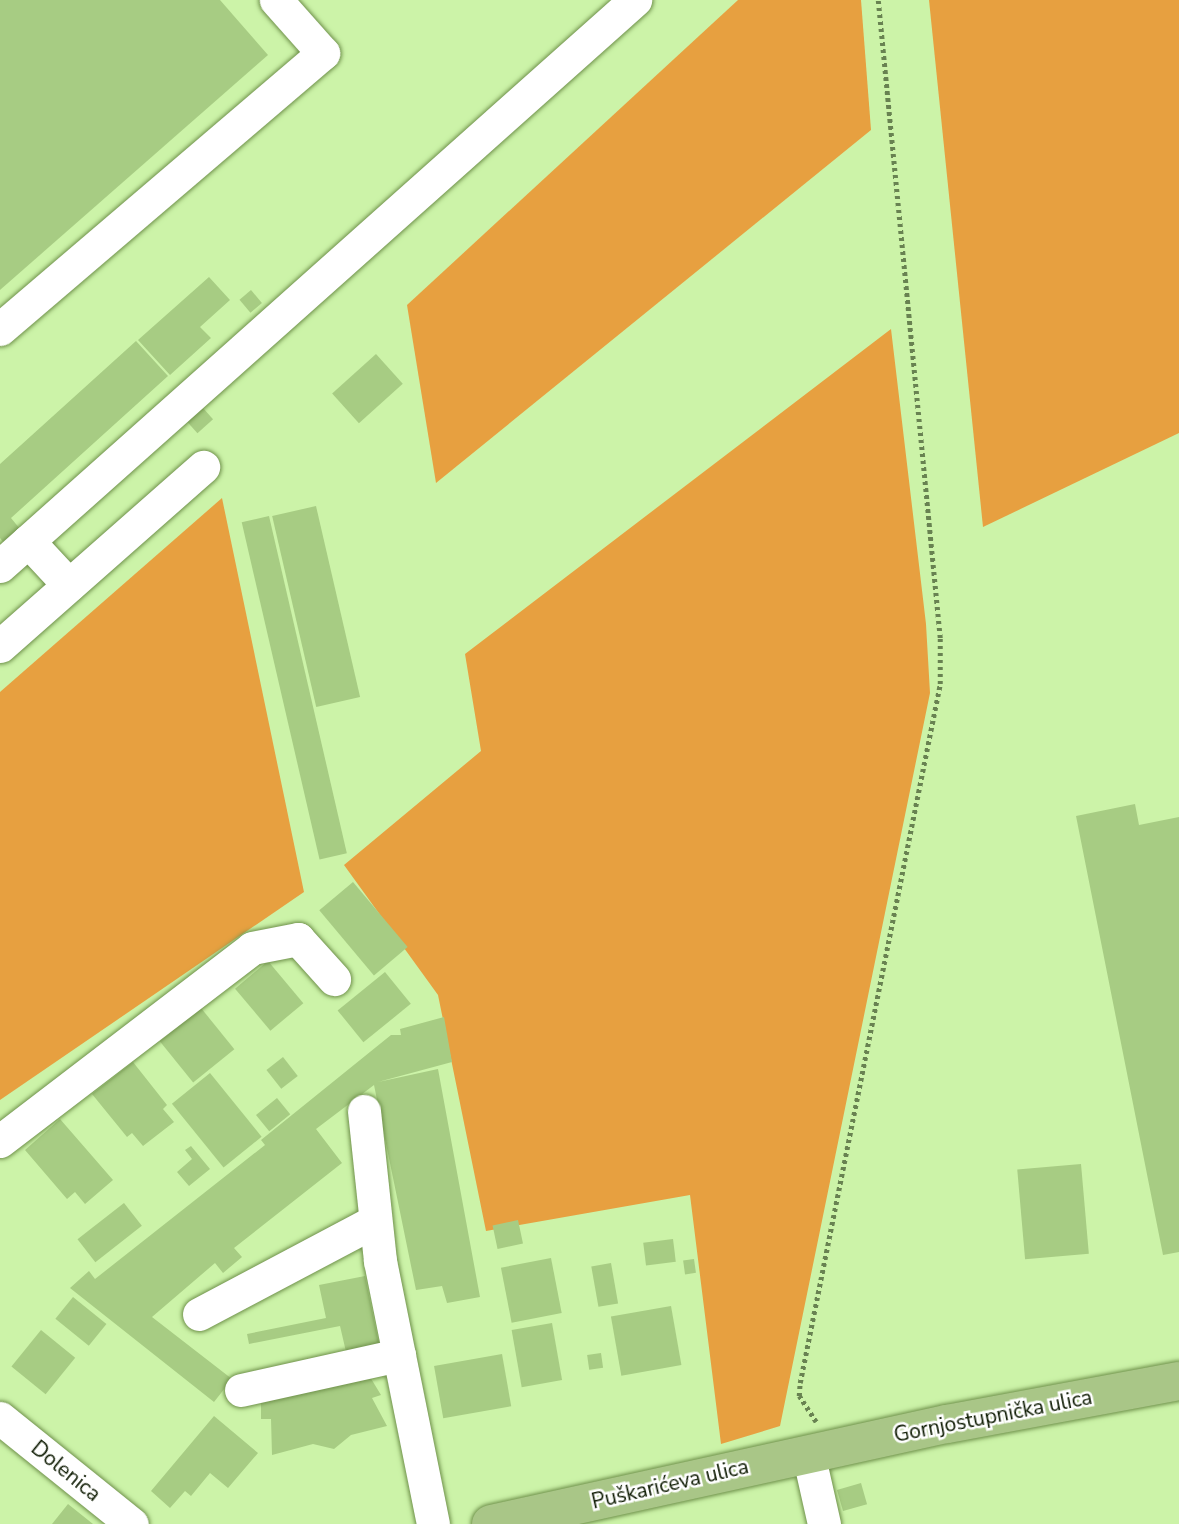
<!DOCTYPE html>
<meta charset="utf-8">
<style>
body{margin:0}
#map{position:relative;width:1179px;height:1524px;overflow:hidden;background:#ccf3a8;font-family:"Nunito Sans",sans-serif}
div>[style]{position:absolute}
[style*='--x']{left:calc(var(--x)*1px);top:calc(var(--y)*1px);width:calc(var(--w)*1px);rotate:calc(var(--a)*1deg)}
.green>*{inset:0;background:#e7a040}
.building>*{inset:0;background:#a7cc83;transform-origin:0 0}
.path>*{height:4.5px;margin-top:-2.25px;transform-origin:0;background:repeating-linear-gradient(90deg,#688251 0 3.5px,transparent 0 7px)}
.roads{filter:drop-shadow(0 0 2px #6f914b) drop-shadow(0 0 2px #6f914b)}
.minor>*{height:33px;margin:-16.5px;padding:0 16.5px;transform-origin:16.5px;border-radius:16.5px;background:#fff}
.major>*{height:38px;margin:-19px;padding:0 19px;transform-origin:19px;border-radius:19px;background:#a9c687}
span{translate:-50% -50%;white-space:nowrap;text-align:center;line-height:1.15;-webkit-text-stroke:5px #fff;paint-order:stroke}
.street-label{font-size:21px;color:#0c1900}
</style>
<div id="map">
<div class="green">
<i style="clip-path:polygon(738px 0,861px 0,871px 130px,436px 483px,407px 305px)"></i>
<i style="clip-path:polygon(929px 0,1179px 0,1179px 433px,983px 527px)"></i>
<i style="clip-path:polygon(891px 329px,926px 624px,930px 693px,780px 1426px,721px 1444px,690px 1195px,486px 1231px,438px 995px,344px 865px,481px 751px,465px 654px)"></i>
<i style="clip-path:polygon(222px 498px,304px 892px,0 1100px,0 692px)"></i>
</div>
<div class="building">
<i style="clip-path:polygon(0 0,220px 0,268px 55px,0 290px)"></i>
<i style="clip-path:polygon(209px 277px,230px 300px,200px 327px,211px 338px,170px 375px,138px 340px)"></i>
<i style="left:251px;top:290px;width:17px;height:15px;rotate:50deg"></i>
<i style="clip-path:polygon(136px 341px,168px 376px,11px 518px,20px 529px,4px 543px,0 538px,0 464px)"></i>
<i style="left:376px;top:354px;width:40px;height:59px;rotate:48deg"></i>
<i style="left:203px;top:408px;width:15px;height:21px;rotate:48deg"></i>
<i style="left:316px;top:506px;width:196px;height:45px;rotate:77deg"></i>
<i style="left:269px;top:516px;width:346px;height:28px;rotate:77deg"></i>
<i style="clip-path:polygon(1135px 804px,1139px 825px,1179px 817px,1179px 1252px,1163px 1255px,1076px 816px)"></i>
<i style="left:353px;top:882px;width:85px;height:44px;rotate:50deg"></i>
<i style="left:268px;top:961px;width:55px;height:43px;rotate:50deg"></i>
<i style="left:385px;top:972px;width:41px;height:61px;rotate:51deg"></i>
<i style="left:201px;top:1008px;width:53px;height:53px;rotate:51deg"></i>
<i style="clip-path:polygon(444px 1017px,452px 1062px,378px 1082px,438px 1069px,480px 1297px,447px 1303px,442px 1286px,416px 1290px,374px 1085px,316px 1129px,342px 1163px,234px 1248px,242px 1257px,223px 1273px,215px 1263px,152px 1317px,232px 1379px,214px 1402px,70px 1288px,89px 1271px,95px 1279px,265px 1145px,261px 1140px,391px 1035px,401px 1035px,400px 1029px)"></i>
<i style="left:283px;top:1057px;width:24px;height:21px;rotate:52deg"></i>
<i style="clip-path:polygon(133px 1062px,167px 1105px,163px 1109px,174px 1122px,143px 1146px,132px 1133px,127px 1137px,92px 1094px)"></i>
<i style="left:210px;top:1073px;width:82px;height:49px;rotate:51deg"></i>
<i style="left:277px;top:1098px;width:21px;height:27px;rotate:51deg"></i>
<i style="clip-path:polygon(60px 1119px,113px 1180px,85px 1204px,75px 1192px,67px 1199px,25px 1150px)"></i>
<i style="clip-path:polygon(191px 1146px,210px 1169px,189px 1186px,177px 1172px,192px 1159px,185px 1150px)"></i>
<i style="left:1081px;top:1164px;width:90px;height:64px;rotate:85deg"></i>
<i style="left:124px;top:1203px;width:29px;height:59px;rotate:52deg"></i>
<i style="left:518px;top:1220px;width:24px;height:26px;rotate:78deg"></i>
<i style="left:673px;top:1239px;width:23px;height:30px;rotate:83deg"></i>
<i style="left:551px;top:1258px;width:56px;height:51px;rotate:79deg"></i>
<i style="left:694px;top:1259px;width:14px;height:11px;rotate:82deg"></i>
<i style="left:611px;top:1263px;width:41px;height:20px;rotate:80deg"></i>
<i style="clip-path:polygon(365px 1276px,380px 1349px,347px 1356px,340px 1326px,249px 1344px,247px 1334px,326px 1318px,319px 1285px)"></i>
<i style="left:73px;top:1297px;width:43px;height:28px;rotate:39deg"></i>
<i style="left:671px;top:1306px;width:60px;height:61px;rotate:80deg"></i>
<i style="left:552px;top:1323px;width:58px;height:41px;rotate:80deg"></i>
<i style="left:41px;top:1330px;width:44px;height:47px;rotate:39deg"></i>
<i style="left:601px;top:1353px;width:15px;height:14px;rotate:82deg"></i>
<i style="left:502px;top:1354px;width:53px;height:69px;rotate:80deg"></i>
<i style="clip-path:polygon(364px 1367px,381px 1395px,372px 1398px,387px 1426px,351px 1435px,334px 1449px,313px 1444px,272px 1455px,271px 1419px,261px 1419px,261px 1393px)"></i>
<i style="clip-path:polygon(214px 1416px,258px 1453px,228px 1488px,210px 1473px,191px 1496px,185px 1491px,170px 1508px,151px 1491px)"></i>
<i style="left:861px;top:1483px;width:22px;height:25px;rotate:74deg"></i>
<i style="clip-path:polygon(68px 1504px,93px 1524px,52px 1524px)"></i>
</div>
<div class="path">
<i style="--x:816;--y:1422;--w:31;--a:-123"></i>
<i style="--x:799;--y:1396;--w:13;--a:-86"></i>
<i style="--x:800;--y:1383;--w:713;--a:-78.67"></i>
<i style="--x:940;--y:684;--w:46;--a:-90"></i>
<i style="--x:940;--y:638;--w:641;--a:-95.55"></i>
</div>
<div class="roads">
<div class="minor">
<i style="--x:0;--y:329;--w:425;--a:-40.5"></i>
<i style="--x:323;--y:53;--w:71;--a:-131.6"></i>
<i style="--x:28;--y:541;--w:60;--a:47"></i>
<i style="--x:0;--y:566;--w:851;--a:-41.71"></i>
<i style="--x:0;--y:646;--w:271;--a:-41.4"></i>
<i style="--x:364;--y:1111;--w:151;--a:83.9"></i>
<i style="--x:380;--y:1261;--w:268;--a:78.6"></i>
<i style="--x:0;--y:1141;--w:317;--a:-37.4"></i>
<i style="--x:252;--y:948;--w:47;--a:-11.1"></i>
<i style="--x:298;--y:939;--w:54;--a:48"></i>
<i style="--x:199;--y:1314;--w:199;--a:-27.9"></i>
<i style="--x:241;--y:1390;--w:162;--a:-12.5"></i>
<i style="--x:0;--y:1418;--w:169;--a:38.8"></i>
<i style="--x:808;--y:1453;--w:73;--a:77.3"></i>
</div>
<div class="major">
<i style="--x:491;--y:1524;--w:467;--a:-12.4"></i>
<i style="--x:947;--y:1424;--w:236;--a:-10.5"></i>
</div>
</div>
<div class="street-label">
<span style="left:993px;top:1416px;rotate:-11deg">Gornjostupnička ulica</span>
<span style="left:66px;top:1471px;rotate:39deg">Dolenica</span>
<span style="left:670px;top:1484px;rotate:-13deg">Puškarićeva ulica</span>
</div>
</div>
